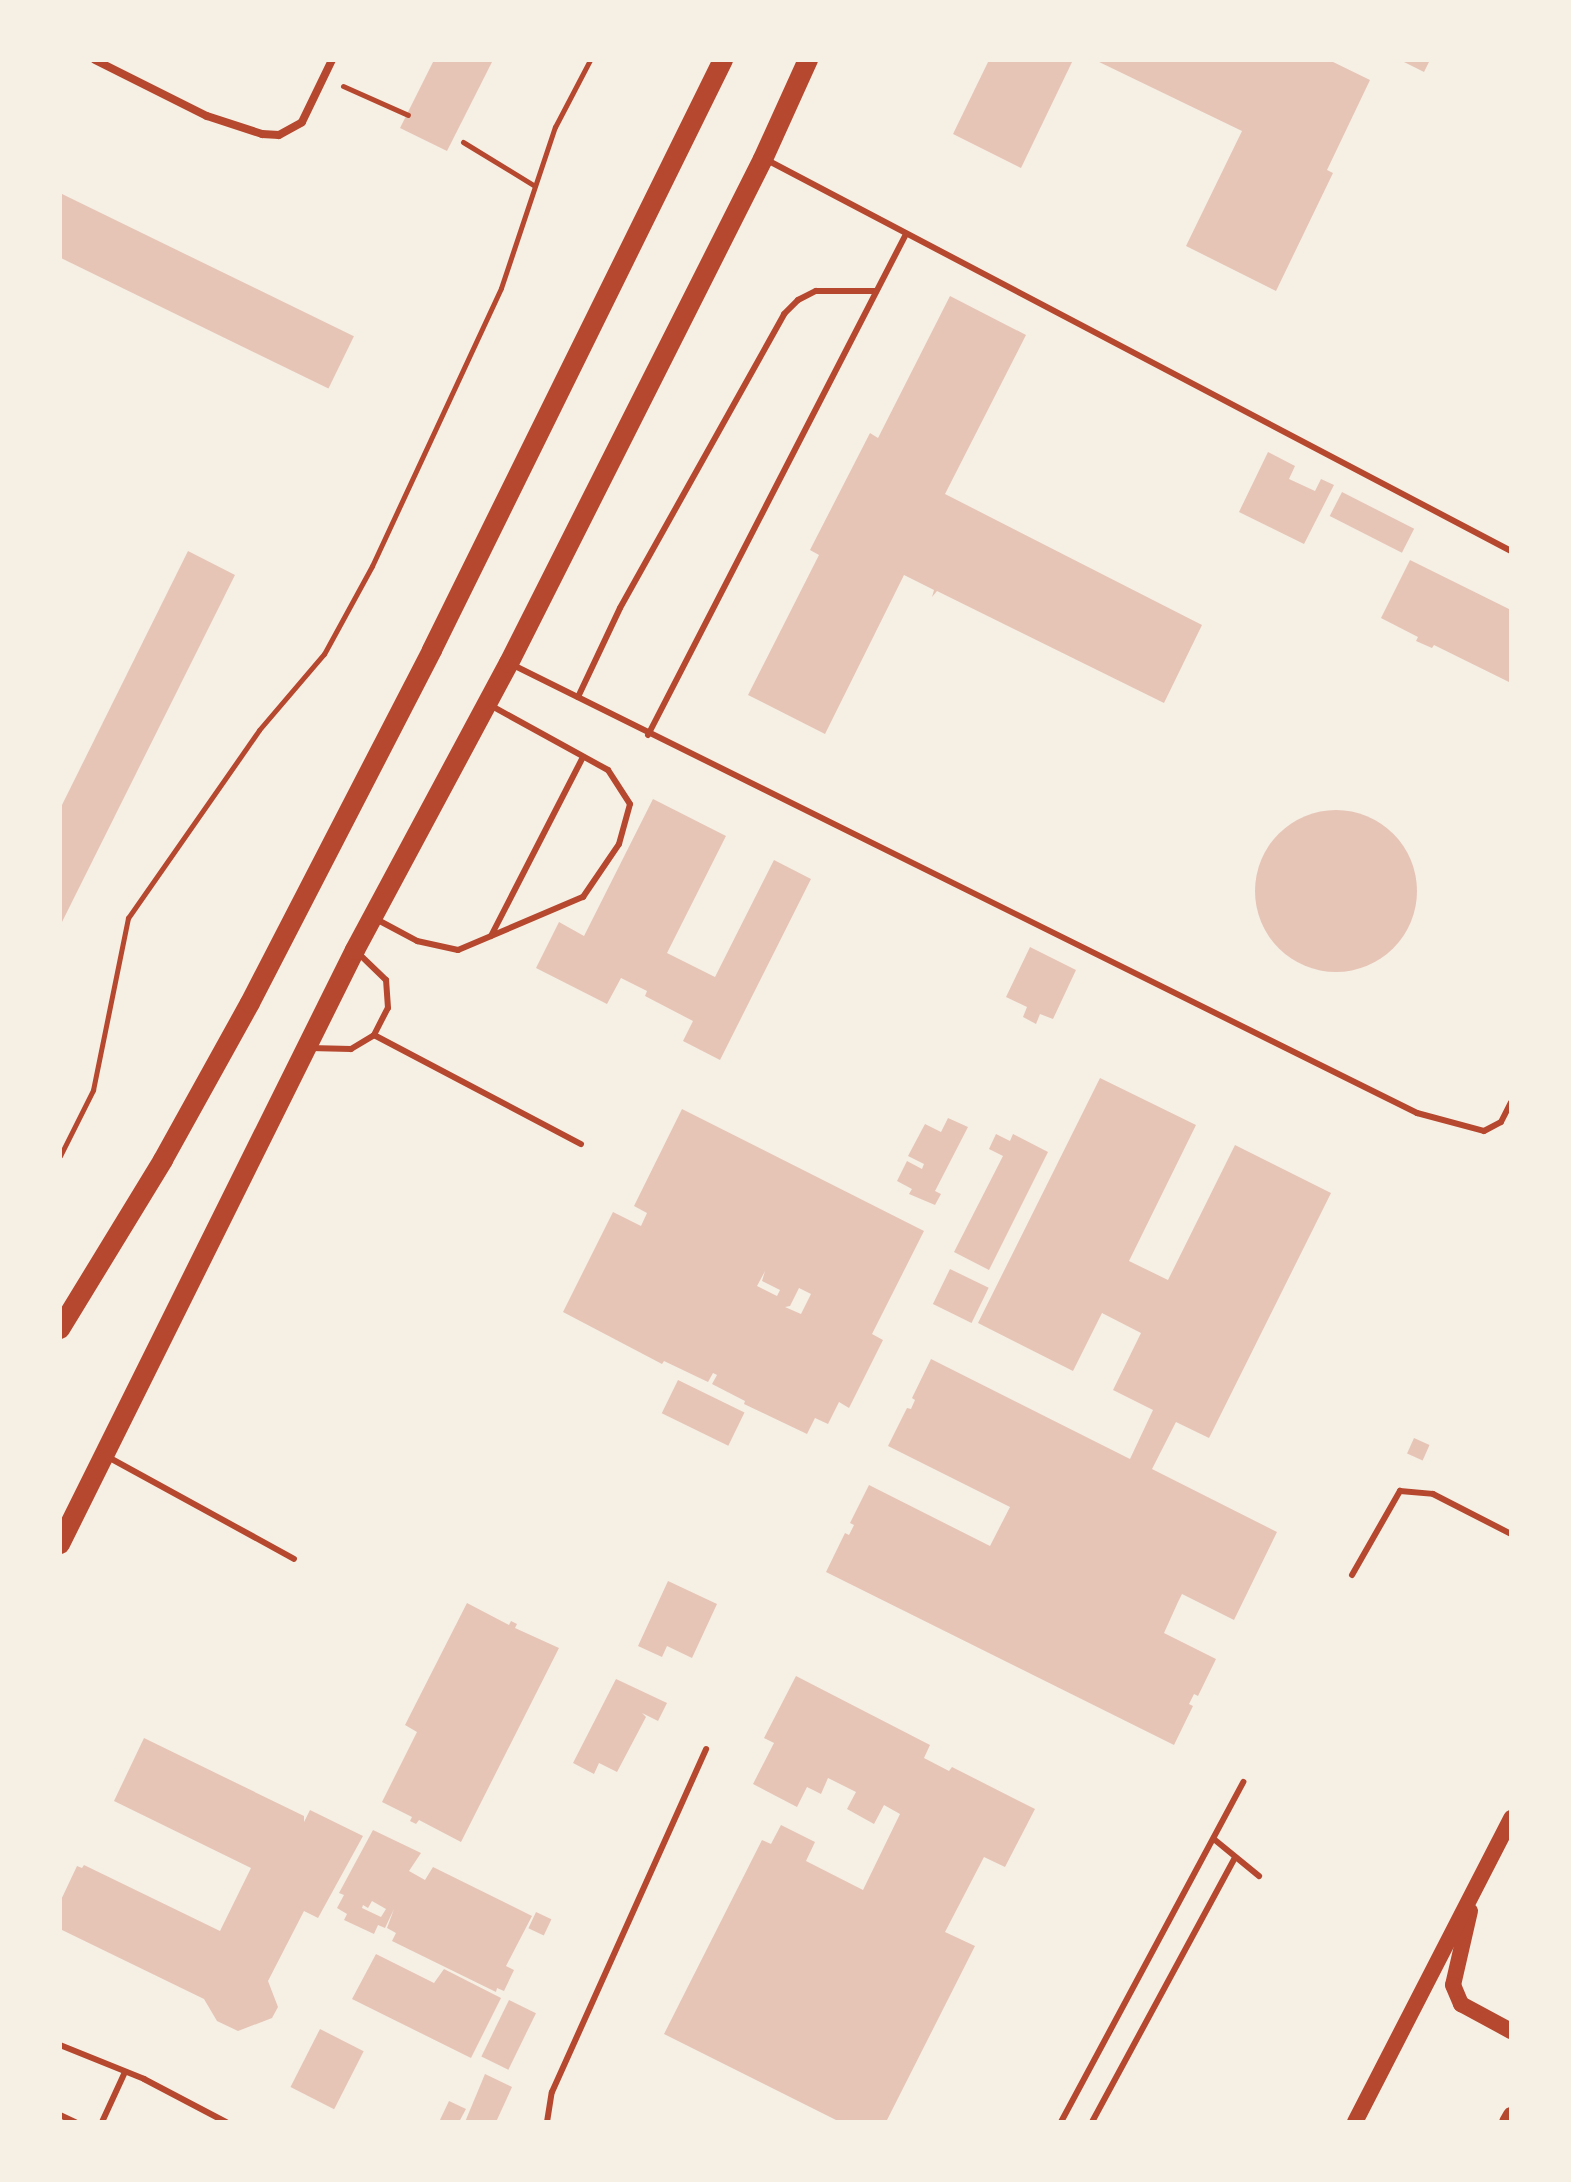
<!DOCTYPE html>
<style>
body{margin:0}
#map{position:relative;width:1571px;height:2182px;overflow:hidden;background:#f6efe4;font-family:"PT Sans Narrow",sans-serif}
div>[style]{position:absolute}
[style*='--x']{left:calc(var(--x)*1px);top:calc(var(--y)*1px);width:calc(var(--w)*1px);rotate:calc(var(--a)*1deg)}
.building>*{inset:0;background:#e6c5b7;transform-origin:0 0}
.round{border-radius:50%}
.path>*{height:5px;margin:-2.5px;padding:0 2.5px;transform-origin:2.5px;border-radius:2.5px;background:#b5482f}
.service>*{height:6px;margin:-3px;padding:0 3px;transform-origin:3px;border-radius:3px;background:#b5482f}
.minor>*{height:8px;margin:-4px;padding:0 4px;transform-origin:4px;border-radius:4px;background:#b5482f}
.secondary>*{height:16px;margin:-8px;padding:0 8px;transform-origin:8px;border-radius:8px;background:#b5482f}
.primary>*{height:20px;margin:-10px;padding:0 10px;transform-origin:10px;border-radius:10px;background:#b5482f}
span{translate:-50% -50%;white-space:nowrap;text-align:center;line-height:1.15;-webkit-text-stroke:8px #f6efe4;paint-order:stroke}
.frame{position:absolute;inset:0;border:62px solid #f6efe4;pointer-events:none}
</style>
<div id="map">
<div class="building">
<i style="clip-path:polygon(434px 60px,493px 60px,447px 151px,400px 128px)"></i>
<i style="clip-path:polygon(989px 60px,1073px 60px,1021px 168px,953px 134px)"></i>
<i style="clip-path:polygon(1095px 60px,1329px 60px,1370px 80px,1327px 170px,1333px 173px,1276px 291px,1186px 246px,1242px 131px)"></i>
<i style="clip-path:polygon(1400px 60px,1430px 60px,1424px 72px)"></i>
<i style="left:60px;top:193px;width:327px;height:58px;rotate:26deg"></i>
<i style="clip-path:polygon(950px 296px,1026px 335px,945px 494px,1202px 625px,1164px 703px,937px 591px,932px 597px,934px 590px,904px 575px,825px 734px,748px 695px,819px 555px,810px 550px,870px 433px,878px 438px)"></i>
<i style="clip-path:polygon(1268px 452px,1295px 466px,1289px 479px,1315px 491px,1321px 479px,1334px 485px,1304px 544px,1239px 512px)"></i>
<i style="left:1342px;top:492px;width:81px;height:27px;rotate:27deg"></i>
<i style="clip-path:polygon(188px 551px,235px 575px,60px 926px,60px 809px)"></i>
<i style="clip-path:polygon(1410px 560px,1511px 610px,1511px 683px,1434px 645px,1432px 648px,1416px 641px,1418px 637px,1381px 618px)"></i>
<i style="clip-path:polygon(653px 799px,726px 836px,667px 953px,715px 977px,774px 860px,811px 879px,720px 1060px,683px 1041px,693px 1021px,645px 996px,647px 991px,621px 978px,607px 1004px,536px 968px,559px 922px,584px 936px)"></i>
<i class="round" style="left:1255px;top:810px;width:162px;height:162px"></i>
<i style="clip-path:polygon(1030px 947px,1076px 970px,1053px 1019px,1040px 1014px,1036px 1024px,1023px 1017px,1027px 1007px,1006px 997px)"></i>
<i style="clip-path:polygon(1100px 1078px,1196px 1125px,1129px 1261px,1168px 1280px,1235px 1145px,1331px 1193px,1209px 1438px,1176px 1422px,1152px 1469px,1277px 1532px,1234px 1620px,1182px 1594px,1178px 1602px,1164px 1633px,1216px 1659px,1198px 1696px,1194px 1694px,1189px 1704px,1193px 1706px,1174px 1745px,826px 1572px,845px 1533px,849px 1535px,854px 1525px,850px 1523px,869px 1485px,990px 1546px,1010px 1507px,888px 1446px,907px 1408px,911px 1409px,915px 1400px,912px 1398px,931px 1359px,1130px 1459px,1153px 1410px,1113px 1390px,1141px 1333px,1102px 1313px,1073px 1371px,978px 1323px)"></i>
<i style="clip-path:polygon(evenodd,682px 1109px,924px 1231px,872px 1334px,883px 1340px,849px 1408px,839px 1402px,828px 1424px,815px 1418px,807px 1434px,744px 1404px,745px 1401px,712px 1384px,717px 1375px,713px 1373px,708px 1382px,664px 1361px,662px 1364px,563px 1312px,613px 1212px,641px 1226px,647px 1213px,634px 1206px,682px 1109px,765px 1271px,762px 1281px,780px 1290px,777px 1296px,757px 1286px,765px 1271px,682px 1109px,799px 1288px,811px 1294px,801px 1314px,785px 1307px,790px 1306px,799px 1288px)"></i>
<i style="clip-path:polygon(948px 1118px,968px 1127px,935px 1191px,941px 1194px,935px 1205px,909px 1194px,912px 1189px,897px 1181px,907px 1161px,922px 1169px,924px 1164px,908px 1156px,925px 1124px,941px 1132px)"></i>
<i style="clip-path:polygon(996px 1134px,1010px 1141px,1013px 1134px,1048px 1152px,989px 1270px,954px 1252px,1003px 1156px,989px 1149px)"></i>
<i style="left:950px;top:1269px;width:43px;height:39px;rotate:26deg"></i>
<i style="left:678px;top:1380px;width:74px;height:37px;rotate:26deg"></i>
<i style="left:1414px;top:1438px;width:17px;height:17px;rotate:24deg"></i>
<i style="clip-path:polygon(668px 1581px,717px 1604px,692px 1658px,667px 1646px,662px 1657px,638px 1646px)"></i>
<i style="clip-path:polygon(467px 1603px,509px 1625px,511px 1621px,517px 1624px,515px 1628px,559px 1648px,461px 1842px,419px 1820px,416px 1824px,410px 1821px,412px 1817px,382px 1802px,417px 1732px,405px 1725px)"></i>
<i style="clip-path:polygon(796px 1676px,930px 1745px,924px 1758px,949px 1771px,952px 1767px,1035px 1809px,1005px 1867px,984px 1857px,945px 1932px,975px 1946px,886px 2122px,840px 2122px,664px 2034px,762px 1840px,771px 1844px,781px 1825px,815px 1842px,806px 1861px,863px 1890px,900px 1814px,884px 1805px,874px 1824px,847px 1809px,856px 1792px,828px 1778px,821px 1794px,807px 1787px,797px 1807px,753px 1784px,774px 1743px,764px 1738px)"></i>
<i style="clip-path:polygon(616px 1679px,667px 1703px,658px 1721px,642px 1713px,646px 1717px,617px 1772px,599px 1763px,594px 1774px,573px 1763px)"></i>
<i style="clip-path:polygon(144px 1738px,304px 1816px,304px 1822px,310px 1810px,363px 1836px,318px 1918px,304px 1911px,268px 1981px,278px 2007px,272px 2018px,238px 2031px,217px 2021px,204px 1999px,60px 1929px,60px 1902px,77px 1866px,82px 1868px,84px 1865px,220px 1931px,251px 1868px,114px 1801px)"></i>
<i style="clip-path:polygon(evenodd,373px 1830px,421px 1853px,409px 1871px,425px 1880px,433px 1867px,532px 1916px,506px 1966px,514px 1970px,504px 1991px,497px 1988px,496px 1992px,392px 1941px,396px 1933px,387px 1928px,394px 1909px,385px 1928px,378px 1925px,374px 1934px,344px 1920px,347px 1914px,337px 1908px,344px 1895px,339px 1893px,373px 1830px,372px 1901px,386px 1909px,381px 1917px,362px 1908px,363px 1905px,368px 1908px,372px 1901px)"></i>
<i style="left:536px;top:1912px;width:17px;height:18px;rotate:25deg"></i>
<i style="clip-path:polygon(376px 1954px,434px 1983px,444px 1969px,501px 1998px,471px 2058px,352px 1999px)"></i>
<i style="left:509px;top:2000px;width:30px;height:63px;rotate:26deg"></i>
<i style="left:320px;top:2029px;width:49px;height:65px;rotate:27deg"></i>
<i style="clip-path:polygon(485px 2074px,512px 2087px,496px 2122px,465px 2122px)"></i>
<i style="clip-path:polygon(449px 2101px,466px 2109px,459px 2122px,439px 2122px)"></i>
</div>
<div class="path">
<i style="--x:343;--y:86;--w:71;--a:24"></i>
<i style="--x:463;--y:142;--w:84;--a:31.4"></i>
<i style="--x:60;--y:1156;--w:74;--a:-63.4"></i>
<i style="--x:93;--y:1090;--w:176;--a:-78.5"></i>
<i style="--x:128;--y:918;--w:229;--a:-55.1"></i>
<i style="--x:259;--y:730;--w:100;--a:-49.5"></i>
<i style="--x:324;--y:654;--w:100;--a:-61.4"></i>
<i style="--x:372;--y:566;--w:306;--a:-65.1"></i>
<i style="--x:501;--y:288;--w:170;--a:-71.5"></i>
<i style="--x:555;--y:127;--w:76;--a:-62.4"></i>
</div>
<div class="service">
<i style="--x:767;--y:160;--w:840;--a:27.72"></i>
<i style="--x:513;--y:665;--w:1009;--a:26.36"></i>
<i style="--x:1417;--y:1113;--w:69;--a:15"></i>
<i style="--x:1484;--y:1131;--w:19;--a:-28"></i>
<i style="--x:1501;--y:1122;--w:22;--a:-63"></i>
<i style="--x:578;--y:697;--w:98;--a:-64.7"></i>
<i style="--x:620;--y:608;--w:337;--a:-60.8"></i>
<i style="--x:784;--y:314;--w:20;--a:-45"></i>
<i style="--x:798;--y:300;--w:20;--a:-27"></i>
<i style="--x:816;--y:291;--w:60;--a:0"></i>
<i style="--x:648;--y:735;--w:564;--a:-62.75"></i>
<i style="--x:376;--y:919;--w:47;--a:28.2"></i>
<i style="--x:417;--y:941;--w:42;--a:12.4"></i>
<i style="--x:458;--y:950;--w:136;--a:-23"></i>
<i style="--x:583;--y:897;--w:64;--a:-55.8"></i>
<i style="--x:619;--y:844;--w:41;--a:-74.6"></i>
<i style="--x:630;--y:804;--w:40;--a:-122.9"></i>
<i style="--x:608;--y:770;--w:135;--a:-151.2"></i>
<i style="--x:491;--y:936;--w:201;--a:-62.8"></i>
<i style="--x:374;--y:1035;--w:234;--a:27.8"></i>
<i style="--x:310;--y:1048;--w:41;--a:1.4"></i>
<i style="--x:351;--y:1049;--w:27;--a:-31"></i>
<i style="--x:374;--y:1035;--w:30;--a:-63"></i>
<i style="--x:388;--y:1008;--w:28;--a:-94"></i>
<i style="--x:386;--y:980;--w:39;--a:-136"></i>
<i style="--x:108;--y:1457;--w:212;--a:28.7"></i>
<i style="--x:1352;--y:1575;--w:97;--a:-60.3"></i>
<i style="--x:1400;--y:1491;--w:33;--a:5"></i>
<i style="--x:1433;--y:1494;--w:88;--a:27.1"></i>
<i style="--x:1215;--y:1840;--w:57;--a:39.3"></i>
<i style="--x:60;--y:2045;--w:91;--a:22"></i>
<i style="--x:144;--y:2079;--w:93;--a:27.7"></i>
<i style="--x:60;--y:2115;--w:17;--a:25"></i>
<i style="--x:102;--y:2122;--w:55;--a:-65.3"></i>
<i style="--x:547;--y:2122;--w:30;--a:-81"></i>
<i style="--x:552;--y:2092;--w:376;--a:-65.8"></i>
<i style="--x:1061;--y:2122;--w:386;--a:-61.8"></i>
<i style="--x:1092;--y:2122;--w:301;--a:-61.6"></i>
</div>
<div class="minor">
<i style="--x:95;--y:60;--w:125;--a:26.6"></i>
<i style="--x:207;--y:116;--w:58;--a:18.1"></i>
<i style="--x:262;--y:134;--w:17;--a:3"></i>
<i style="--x:279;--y:135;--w:26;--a:-29"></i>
<i style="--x:302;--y:122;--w:69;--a:-64.2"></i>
</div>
<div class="secondary">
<i style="--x:1470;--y:1911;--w:76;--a:102.9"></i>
<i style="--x:1453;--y:1985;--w:21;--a:67"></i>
<i style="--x:1461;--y:2004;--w:57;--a:28.4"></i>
<i style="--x:1355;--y:2122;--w:342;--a:-62.8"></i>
<i style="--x:1507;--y:2122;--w:8;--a:-60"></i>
</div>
<div class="primary">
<i style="--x:60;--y:1329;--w:198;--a:-58.6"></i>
<i style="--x:163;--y:1160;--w:179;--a:-61"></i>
<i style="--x:250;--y:1003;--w:397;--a:-62.7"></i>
<i style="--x:432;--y:650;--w:658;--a:-63.75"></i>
<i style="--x:60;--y:1544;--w:663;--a:-63.59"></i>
<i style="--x:355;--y:950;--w:326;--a:-61.8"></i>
<i style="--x:509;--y:663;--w:564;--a:-63.25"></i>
<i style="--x:763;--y:159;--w:109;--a:-65.6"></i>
</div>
<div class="frame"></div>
</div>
